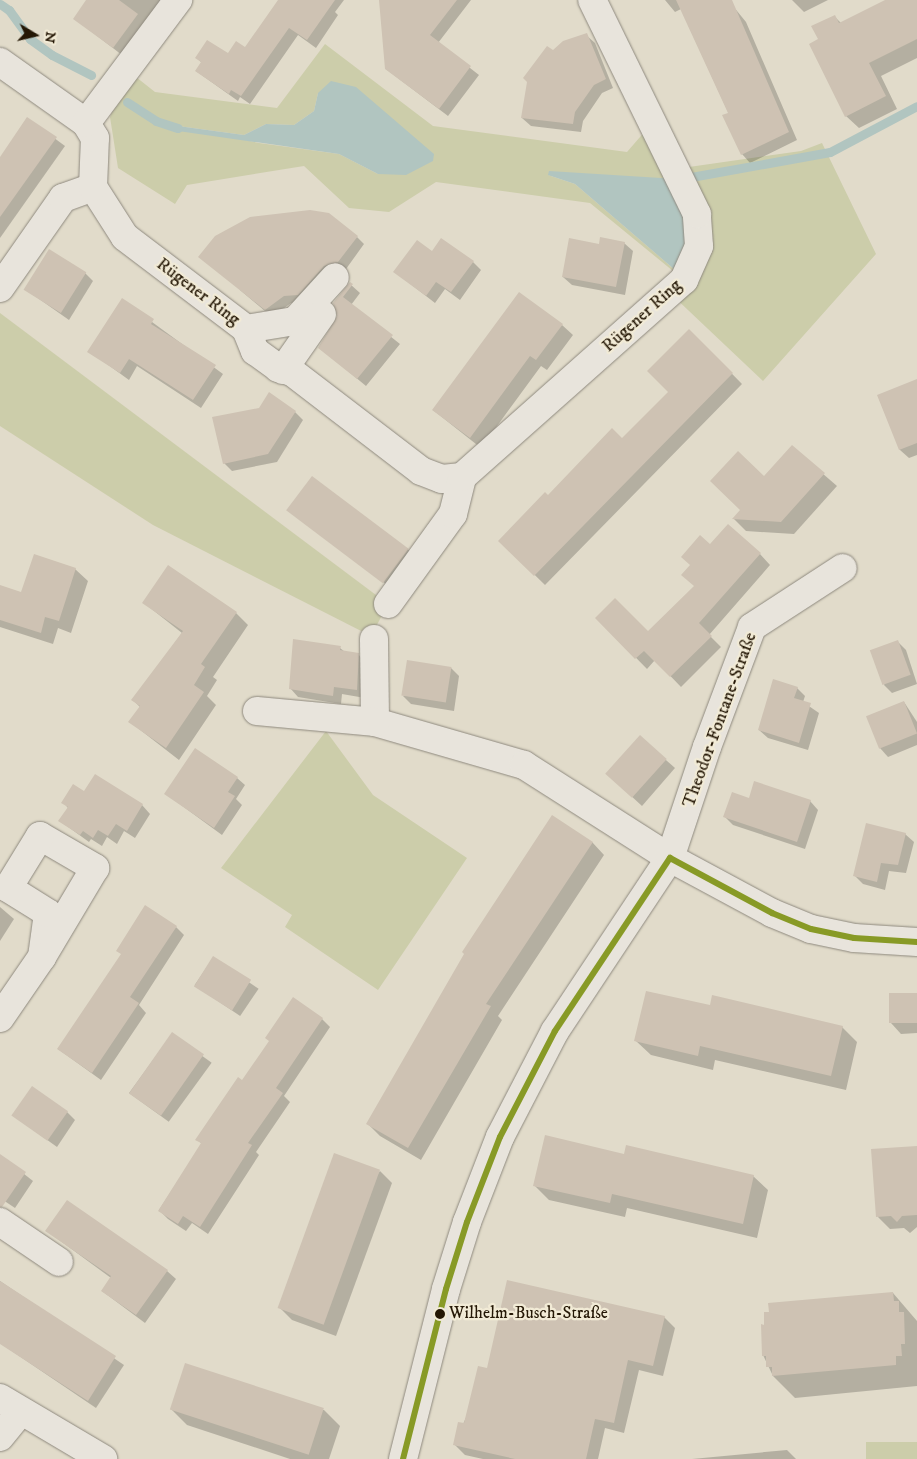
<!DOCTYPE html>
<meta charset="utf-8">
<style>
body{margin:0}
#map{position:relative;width:917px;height:1459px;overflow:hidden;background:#e1dbca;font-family:"IM FELL DW Pica",serif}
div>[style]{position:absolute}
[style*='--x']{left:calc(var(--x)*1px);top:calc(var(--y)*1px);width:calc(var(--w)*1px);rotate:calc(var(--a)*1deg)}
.green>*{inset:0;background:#cccdaa;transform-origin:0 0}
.water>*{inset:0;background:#b1c5c0}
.shadow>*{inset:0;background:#0003;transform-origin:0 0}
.stream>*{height:9px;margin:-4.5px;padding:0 4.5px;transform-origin:4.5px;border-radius:4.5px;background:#b1c5c0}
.building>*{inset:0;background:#cec2b3;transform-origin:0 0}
.roads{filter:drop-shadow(0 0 1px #8e897e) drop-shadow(0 0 1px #8e897e)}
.minor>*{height:28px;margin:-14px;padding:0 14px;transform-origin:14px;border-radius:14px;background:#e8e4dc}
.bus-1>*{height:6px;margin:-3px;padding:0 3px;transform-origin:3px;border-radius:3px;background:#889a26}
.dots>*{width:14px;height:14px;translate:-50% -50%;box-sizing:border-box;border:2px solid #f2ebd6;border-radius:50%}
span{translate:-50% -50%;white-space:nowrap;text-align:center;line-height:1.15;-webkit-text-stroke:4.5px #f2ebd6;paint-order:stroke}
.bus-label{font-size:17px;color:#241705}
.left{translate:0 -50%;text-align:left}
.street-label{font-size:18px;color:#241705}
.north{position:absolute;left:10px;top:10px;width:50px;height:50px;-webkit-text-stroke:4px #f2ebd6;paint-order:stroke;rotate:99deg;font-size:14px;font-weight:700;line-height:20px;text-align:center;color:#241705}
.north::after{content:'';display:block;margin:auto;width:18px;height:22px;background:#241705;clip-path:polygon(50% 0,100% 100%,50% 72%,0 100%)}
</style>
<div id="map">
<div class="green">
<i style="clip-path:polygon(evenodd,325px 44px,433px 126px,627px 152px,653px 122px,675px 169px,801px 151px,822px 143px,876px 254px,763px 381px,670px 293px,684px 280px,590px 203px,436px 182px,389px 212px,349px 208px,304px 166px,187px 185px,175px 204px,118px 168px,110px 117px,116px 100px,136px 77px,155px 92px,277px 108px,325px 44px,318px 93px,378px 174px,339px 154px,259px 143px,178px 126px,244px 135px,266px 124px,294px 125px,314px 111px,318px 93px,325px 44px,548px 175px,689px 205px,682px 276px,575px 184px,548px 175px)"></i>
<i style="clip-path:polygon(0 313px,388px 604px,371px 636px,153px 525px,0 426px)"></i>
<i style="clip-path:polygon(326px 731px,373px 795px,467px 858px,378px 990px,285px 927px,292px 915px,221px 868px)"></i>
<i style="left:917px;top:1442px;width:17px;height:51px;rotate:90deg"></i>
</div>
<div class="water">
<i style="clip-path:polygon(331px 81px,356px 87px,434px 154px,433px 161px,406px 175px,378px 174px,339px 154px,178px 131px,178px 126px,244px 135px,266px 124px,294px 125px,314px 111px,318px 93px)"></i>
<i style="clip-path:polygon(549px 171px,677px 179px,689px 205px,682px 276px,575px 184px,548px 175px)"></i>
</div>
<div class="shadow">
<i style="clip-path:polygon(88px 0,161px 0,122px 55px,75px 19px)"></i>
<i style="clip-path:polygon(279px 0,344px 0,335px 12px,338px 15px,316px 48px,298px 35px,250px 104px,240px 97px,238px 101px,196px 71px,202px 63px,197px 58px,228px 55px,245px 49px)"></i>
<i style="clip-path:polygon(387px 0,471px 0,438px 43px,479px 75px,448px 116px,386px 69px)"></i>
<i style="clip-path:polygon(665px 0,728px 0,746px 22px,797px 140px,750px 163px,742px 154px,729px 114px,681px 9px,675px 12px)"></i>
<i style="clip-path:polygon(792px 0,828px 0,804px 12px)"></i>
<i style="clip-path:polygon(888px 0,917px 0,917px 58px,881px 76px,897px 109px,859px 128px,846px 116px,820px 40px,834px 16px,841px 23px)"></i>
<i style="clip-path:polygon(586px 35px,595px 43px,613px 88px,602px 93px,583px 121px,581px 132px,531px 126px,522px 118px,553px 51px)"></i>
<i style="clip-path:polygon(27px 118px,65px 146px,0 238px,0 159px)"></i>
<i style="clip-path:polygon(357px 237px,364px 244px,346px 269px,331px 273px,305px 302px,291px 303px,272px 317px,240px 290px)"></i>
<i style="clip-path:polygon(624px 243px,633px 251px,625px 295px,572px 285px,563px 277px,599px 245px)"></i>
<i style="clip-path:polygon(432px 252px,473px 262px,481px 270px,460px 300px,445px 289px,435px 303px,395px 272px)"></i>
<i style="clip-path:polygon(85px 273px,93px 281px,69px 320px,25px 289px)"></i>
<i style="clip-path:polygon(350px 284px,360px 293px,351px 305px,400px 344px,366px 386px,319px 347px,339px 316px,334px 303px)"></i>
<i style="clip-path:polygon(122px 300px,223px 374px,201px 408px,137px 366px,129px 380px,89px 351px)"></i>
<i style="clip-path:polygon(562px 325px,573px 335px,547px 370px,541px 366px,481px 448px,433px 410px)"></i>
<i style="clip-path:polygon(689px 330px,742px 384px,545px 585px,500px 541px,548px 497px,622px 440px,669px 392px)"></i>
<i style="clip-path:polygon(917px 380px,917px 455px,909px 458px,900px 450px,878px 396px)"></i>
<i style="clip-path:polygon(295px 412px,303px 420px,277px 462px,232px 471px,224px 463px)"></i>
<i style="clip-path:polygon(792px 447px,837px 486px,794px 534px,746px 531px,734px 519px)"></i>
<i style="left:313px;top:478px;width:131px;height:41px;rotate:37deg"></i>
<i style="clip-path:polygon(710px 546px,760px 554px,770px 565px,709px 635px,721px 647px,681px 687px,655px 660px,647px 669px,597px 618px,648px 633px,695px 587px)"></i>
<i style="clip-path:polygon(75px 569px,88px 581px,71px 633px,58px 628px,53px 644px,0 627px,0 587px,22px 594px)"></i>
<i style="clip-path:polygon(144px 603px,236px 613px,248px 625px,213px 677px,217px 680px,207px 696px,216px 705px,179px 760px,130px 722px,140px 707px,133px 700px,182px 633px)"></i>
<i style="clip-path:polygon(898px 642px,906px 650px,917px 684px,892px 693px,884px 685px)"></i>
<i style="clip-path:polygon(340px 648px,345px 652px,358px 654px,366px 663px,365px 698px,342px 694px,341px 704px,298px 697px,290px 688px)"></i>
<i style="clip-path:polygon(451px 668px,459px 676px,454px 711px,411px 704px,403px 696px)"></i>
<i style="clip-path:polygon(797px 688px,805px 696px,803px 702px,819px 713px,808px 750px,768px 738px,759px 730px)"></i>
<i style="clip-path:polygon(904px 702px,917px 722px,917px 745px,888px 757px,880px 748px)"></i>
<i style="clip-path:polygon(640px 737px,675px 768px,642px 806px,616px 782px)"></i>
<i style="clip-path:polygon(237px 778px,245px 785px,236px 799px,242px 805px,222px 835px,166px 794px)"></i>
<i style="clip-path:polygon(84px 793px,142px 805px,150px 814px,135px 838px,124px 831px,117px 844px,107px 837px,102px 846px,91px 839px,89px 842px,60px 821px,68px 808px,63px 802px)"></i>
<i style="clip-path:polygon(750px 799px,810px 801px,818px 810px,805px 849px,733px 825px,725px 817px)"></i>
<i style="clip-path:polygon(905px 834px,914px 842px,906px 873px,889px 871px,885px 890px,863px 884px,855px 876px)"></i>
<i style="clip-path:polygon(592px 842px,604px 855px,498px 1016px,502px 1020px,421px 1160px,380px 1136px,367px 1123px)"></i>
<i style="clip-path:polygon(0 907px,14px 919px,0 941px)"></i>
<i style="clip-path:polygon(176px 927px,184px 935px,139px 1005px,146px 1013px,101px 1080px,58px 1049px)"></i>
<i style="left:213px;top:958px;width:55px;height:33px;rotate:34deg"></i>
<i style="clip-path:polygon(917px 994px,917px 1033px,901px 1034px,891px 1023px)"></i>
<i style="clip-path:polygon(322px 1019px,330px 1027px,284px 1096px,290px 1102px,256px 1152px,259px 1155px,208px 1234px,192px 1223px,186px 1231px,168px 1219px,159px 1210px,202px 1144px,197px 1139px)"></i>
<i style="clip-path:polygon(842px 1027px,857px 1042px,846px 1090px,715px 1060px,713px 1070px,651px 1055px,636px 1041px)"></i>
<i style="left:172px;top:1034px;width:49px;height:73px;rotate:36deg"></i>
<i style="clip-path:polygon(67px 1112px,75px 1120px,57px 1147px,14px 1116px)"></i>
<i style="clip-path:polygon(917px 1147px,917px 1227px,910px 1233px,904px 1228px,890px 1229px,878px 1217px,873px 1150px)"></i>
<i style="clip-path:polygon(0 1155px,33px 1181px,15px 1208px,0 1198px)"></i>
<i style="clip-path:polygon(625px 1155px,753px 1176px,768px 1190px,757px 1238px,627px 1208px,625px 1217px,549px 1200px,534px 1185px)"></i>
<i style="clip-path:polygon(380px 1171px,392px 1183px,336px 1336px,292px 1320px,279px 1307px)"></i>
<i style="clip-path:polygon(47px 1231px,167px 1271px,176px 1279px,145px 1323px,102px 1291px,111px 1278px)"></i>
<i style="clip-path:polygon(0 1281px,124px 1365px,96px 1408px,0 1343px)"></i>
<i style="clip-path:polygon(893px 1293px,917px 1321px,917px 1386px,795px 1398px,773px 1376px,763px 1355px)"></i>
<i style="clip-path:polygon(664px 1317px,675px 1328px,663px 1376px,639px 1370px,624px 1433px,605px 1428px,598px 1459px,483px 1459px,465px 1455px,454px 1444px,488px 1369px)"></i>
<i style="clip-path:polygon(171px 1409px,324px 1410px,340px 1426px,329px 1459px,290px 1459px,187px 1425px)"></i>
<i style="clip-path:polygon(787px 1450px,796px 1459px,692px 1459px)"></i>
</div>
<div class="stream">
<i style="--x:0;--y:4;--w:11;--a:34"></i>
<i style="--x:9;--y:10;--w:36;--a:54"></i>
<i style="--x:30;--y:39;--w:27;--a:36"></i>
<i style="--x:52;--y:55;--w:44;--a:27.1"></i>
<i style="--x:127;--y:102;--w:35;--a:33"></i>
<i style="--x:156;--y:121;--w:23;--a:18"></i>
<i style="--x:691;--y:177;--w:141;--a:-10.2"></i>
<i style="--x:830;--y:152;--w:98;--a:-27.9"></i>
</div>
<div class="building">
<i style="clip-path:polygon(86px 0,119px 0,138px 14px,113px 48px,73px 19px)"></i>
<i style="clip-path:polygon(278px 0,335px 0,307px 40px,289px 28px,241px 96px,231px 90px,229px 94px,195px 71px,201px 62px,195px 58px,207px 40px,228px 53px,236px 41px,245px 47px)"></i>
<i style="clip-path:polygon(379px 0,457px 0,430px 35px,471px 66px,439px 109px,385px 69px)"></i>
<i style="clip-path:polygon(676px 0,732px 0,789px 132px,741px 155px,722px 115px,728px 113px)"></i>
<i style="clip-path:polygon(885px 0,917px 0,917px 39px,869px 63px,886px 96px,845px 117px,809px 44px,818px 39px,811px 26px,835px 15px,839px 23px)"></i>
<i style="clip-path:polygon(587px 33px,606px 79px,594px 85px,575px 112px,573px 124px,521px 118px,527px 82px,523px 78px,547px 46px,553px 50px,563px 41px)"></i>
<i style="clip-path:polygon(27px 117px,57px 137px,0 217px,0 157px)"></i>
<i style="clip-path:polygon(310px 210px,329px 213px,358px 236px,338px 262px,324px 266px,298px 295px,284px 296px,265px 310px,198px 257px,215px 236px,250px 217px)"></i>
<i style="clip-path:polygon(600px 237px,625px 242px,616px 287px,562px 277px,569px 238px,599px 244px)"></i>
<i style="clip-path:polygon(441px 238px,474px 261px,451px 292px,436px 282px,426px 296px,393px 272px,417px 240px,432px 251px)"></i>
<i style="left:49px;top:249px;width:44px;height:48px;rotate:32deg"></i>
<i style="clip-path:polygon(350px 282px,353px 284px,343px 297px,393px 335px,357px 379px,318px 348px,337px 316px,333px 303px)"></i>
<i style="clip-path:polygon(519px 292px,563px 324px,536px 360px,530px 356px,470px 438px,432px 410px)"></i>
<i style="clip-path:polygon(122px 298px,154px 319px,151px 324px,216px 365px,193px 400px,129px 359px,120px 373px,87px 352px)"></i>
<i style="clip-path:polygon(689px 329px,733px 373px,534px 576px,498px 541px,545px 492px,548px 495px,612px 428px,622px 438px,668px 392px,647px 371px)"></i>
<i style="clip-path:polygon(917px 379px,917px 443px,899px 450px,877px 395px)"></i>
<i style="clip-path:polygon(269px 392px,296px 411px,268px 454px,223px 464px,212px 417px,259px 408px)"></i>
<i style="clip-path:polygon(792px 445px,825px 473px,781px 522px,732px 519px,740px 510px,710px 481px,738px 451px,764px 476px)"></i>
<i style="left:312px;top:476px;width:121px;height:43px;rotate:37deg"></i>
<i style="clip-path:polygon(728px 524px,761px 553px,699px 623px,712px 636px,670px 677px,644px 651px,635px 659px,595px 618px,615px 598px,648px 631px,694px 586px,681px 575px,690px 565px,681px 557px,700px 535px,710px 544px)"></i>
<i style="clip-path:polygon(34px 554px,76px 568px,59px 621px,45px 617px,41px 633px,0 620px,0 585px,21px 592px)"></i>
<i style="clip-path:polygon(168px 565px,237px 612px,201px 664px,205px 667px,194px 685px,204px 692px,166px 748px,128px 722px,140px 706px,131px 700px,183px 631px,142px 603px)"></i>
<i style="clip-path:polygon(293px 639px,341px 646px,340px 650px,359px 653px,357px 690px,334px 687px,333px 696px,289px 689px)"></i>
<i style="left:898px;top:640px;width:37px;height:30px;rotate:70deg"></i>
<i style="left:407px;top:660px;width:45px;height:36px;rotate:9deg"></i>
<i style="clip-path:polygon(773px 679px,798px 687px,794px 698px,811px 703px,799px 743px,758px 730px)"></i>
<i style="left:904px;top:701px;width:35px;height:41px;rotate:68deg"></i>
<i style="left:640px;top:735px;width:36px;height:52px;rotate:42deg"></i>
<i style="clip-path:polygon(195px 748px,238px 777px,228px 792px,235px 796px,214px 828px,164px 794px)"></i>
<i style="clip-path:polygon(95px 774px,143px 804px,127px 831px,116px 824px,108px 836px,98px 830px,93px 838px,83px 831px,80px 835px,58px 821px,68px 807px,61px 803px,73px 784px,84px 791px)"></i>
<i style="clip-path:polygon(754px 781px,811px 800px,797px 842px,723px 817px,732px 792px,749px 798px)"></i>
<i style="clip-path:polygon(552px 815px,593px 842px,486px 1004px,491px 1006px,408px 1148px,366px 1124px,464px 954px,462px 952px)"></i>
<i style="clip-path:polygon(866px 823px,906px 833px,898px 865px,881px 863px,877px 882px,853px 876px)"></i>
<i style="clip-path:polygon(145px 905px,177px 926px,130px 997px,139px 1003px,92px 1073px,57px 1049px,121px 954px,116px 951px)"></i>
<i style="left:213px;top:956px;width:45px;height:36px;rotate:32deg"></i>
<i style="clip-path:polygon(646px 991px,710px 1005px,712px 995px,843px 1026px,831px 1076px,700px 1046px,698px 1056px,634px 1041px)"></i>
<i style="left:917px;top:993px;width:30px;height:28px;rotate:90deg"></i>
<i style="clip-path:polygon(293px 997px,323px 1018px,276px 1088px,283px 1093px,248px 1143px,252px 1145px,200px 1227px,183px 1216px,178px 1224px,158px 1211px,201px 1143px,195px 1140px,238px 1077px,242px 1080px,269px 1041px,265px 1038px)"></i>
<i style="left:172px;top:1032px;width:39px;height:75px;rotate:35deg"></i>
<i style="left:32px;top:1086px;width:44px;height:36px;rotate:35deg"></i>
<i style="clip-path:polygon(545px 1135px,624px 1154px,626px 1145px,754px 1175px,743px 1224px,612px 1194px,610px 1203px,533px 1186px)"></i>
<i style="clip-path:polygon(917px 1146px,917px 1215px,902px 1216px,897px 1222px,891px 1216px,876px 1217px,871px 1149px)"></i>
<i style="left:334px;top:1153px;width:49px;height:165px;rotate:20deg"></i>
<i style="clip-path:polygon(0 1154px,26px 1172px,2px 1207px,0 1207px)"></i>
<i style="clip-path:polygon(67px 1200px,168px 1270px,136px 1315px,101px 1291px,111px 1276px,45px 1231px)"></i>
<i style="clip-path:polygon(507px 1280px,665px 1316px,653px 1366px,628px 1360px,614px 1423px,595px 1419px,586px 1459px,515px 1459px,453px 1445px,458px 1422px,464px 1423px,478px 1366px,487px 1368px)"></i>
<i style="clip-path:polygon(0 1281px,116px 1356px,88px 1401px,0 1344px)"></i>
<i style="clip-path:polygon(893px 1292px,894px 1301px,899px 1301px,899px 1312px,904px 1312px,905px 1344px,901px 1344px,902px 1356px,896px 1356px,896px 1365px,772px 1376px,772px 1367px,766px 1367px,766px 1356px,762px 1356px,761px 1324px,764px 1325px,764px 1312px,769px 1312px,768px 1303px)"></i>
<i style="left:185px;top:1363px;width:146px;height:49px;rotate:18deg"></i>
</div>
<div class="roads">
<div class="minor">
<i style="--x:0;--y:62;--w:105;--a:35.3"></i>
<i style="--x:93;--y:187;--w:59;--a:57.4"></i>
<i style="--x:125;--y:237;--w:152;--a:37.2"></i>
<i style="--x:246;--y:329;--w:24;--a:68"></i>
<i style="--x:255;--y:351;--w:29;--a:36"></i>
<i style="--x:278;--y:368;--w:15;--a:16"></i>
<i style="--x:292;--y:372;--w:163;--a:37.5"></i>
<i style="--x:421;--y:471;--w:22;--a:21"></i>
<i style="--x:442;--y:479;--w:20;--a:-6"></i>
<i style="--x:0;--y:288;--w:110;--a:-55"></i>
<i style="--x:63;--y:198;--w:32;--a:-20"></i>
<i style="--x:93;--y:187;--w:49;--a:-87.7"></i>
<i style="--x:95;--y:138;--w:17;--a:-121"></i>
<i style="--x:86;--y:123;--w:154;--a:-53.2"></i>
<i style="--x:246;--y:329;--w:50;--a:-9.3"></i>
<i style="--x:295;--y:321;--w:59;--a:-47.7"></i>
<i style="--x:283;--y:370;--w:68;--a:-55.1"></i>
<i style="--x:388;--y:604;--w:111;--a:-54.2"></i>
<i style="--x:453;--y:514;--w:38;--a:-76"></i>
<i style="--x:462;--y:477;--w:297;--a:-41.6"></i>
<i style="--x:684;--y:280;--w:37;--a:-66"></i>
<i style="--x:699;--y:246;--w:32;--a:-94"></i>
<i style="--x:697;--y:214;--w:238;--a:-116.1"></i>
<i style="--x:374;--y:639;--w:83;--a:89.3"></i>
<i style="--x:375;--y:722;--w:155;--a:16.1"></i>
<i style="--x:524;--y:765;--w:173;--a:32.5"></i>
<i style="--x:670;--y:858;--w:116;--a:28.3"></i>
<i style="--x:772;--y:913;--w:42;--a:22.3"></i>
<i style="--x:811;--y:929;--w:44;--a:11.8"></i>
<i style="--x:854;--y:938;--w:63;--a:3.6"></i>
<i style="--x:257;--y:711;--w:119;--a:5.3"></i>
<i style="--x:40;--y:836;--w:64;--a:30.2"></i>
<i style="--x:95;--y:868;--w:104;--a:120.8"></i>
<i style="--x:42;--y:957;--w:44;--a:-82.2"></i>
<i style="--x:48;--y:913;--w:47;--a:-148"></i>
<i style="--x:8;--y:888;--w:61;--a:-58.4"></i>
<i style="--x:0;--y:1018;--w:74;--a:-55.5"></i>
<i style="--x:0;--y:1222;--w:71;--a:34.1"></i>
<i style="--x:0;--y:1398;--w:120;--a:30.6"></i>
<i style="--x:0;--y:1437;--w:33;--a:-51"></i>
<i style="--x:403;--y:1459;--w:175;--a:-75.8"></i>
<i style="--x:446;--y:1289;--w:70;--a:-72.6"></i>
<i style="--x:467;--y:1222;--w:91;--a:-68.8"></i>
<i style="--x:500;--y:1137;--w:119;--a:-62.6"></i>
<i style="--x:555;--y:1031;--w:208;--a:-56.4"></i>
<i style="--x:670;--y:858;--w:117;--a:-71.6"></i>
<i style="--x:707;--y:747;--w:128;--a:-69.4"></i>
<i style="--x:752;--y:627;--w:108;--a:-33"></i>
</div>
</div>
<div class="bus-1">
<i style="--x:670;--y:858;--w:116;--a:28.3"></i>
<i style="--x:772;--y:913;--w:42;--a:22.3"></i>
<i style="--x:811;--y:929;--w:44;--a:11.8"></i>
<i style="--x:854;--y:938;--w:63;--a:3.6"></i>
<i style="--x:403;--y:1459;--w:175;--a:-75.8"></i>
<i style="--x:446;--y:1289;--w:70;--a:-72.6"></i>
<i style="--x:467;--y:1222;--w:91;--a:-68.8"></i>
<i style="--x:500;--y:1137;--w:119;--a:-62.6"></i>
<i style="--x:555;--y:1031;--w:208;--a:-56.4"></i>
</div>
<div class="dots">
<i style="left:440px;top:1314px;background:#241705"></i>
</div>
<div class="bus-label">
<span class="left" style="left:449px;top:1314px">Wilhelm-Busch-Straße</span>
</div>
<div class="street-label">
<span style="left:198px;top:292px;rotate:37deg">Rügener Ring</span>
<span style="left:642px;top:316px;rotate:-42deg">Rügener Ring</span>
<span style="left:720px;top:720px;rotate:-70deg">Theodor-Fontane-Straße</span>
</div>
<div class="north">N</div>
</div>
